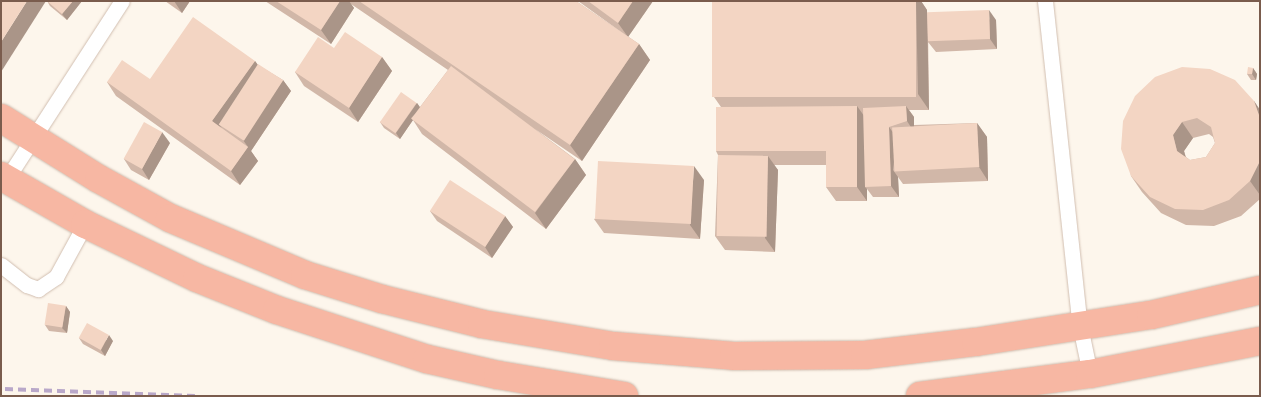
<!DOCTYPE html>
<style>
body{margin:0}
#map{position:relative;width:1261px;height:397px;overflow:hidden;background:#fdf6ec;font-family:"Titillium Web",sans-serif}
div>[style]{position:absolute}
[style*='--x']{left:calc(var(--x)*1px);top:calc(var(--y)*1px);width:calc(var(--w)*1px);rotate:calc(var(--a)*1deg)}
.roads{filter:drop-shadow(0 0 1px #d1beb0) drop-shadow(0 0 1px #d1beb0)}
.lane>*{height:15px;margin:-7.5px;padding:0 7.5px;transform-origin:7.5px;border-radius:7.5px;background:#fff}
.highway>*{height:28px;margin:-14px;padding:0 14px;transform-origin:14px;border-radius:14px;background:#f7b7a3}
.rail>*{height:4px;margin-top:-2px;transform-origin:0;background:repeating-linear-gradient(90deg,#b9a8c9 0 8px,transparent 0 13px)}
.wall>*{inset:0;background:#d1b7a8}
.shaded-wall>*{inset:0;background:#aa9588}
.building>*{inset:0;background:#f3d5c3;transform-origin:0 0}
span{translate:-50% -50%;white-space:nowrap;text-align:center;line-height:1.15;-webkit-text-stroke:4.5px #fffaf3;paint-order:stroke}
.frame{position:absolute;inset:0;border:2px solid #7a5c4d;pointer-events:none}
</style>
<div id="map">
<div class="roads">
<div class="lane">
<i style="--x:1045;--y:1;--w:327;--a:83.9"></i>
<i style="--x:1080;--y:326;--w:49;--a:78.2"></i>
<i style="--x:6;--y:180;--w:213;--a:-57.1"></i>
<i style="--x:1;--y:265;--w:33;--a:38"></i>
<i style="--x:27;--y:285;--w:12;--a:20"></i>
<i style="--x:38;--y:289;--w:22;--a:-34"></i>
<i style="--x:56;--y:277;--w:60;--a:-61.3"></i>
</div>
<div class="highway">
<i style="--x:1;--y:118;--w:115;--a:31.9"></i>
<i style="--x:99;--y:179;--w:81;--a:28.8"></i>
<i style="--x:170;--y:218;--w:147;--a:22.9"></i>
<i style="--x:305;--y:275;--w:81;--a:17.3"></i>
<i style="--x:382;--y:299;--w:103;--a:14"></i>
<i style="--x:482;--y:324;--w:133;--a:9.5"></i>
<i style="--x:613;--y:346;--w:121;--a:4.7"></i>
<i style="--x:734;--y:356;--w:131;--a:-0.4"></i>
<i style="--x:865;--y:355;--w:112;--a:-6.7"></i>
<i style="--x:976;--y:342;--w:177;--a:-8.8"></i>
<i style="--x:1151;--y:315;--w:112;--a:-12.9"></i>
<i style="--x:1;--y:176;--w:97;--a:29.7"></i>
<i style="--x:85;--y:224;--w:124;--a:25.7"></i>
<i style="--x:197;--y:278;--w:86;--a:21.8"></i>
<i style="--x:277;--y:310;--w:158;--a:18.1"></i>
<i style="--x:427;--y:359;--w:73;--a:12.7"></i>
<i style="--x:498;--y:375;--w:128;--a:9.5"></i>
<i style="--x:920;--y:396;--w:171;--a:-7.4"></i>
<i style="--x:1090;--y:374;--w:173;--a:-11"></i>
</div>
</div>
<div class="rail">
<i style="--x:5;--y:389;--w:190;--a:2.1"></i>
</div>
<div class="wall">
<i style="clip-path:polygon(47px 1px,82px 1px,67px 20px,50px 6px)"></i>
<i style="clip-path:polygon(165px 1px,190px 1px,182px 13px)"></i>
<i style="clip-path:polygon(265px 1px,576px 1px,639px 44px,650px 60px,582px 161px,535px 129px,575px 159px,586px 175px,546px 229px,422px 134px,413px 120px,400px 139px,384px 128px,380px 122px,417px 103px,420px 107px,448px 70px,351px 4px,354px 8px,331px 44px)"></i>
<i style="clip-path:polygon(578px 1px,653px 1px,628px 37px)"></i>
<i style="clip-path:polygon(712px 1px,921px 1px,927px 10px,927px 13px,996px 20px,997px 49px,936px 52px,928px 42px,928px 28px,929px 110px,909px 110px,914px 117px,914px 125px,977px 123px,987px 137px,988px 181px,903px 184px,898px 177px,899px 197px,873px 197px,867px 189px,867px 201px,836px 201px,826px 187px,826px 165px,774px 165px,778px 170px,775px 252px,725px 250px,715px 236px,718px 155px,716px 151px,721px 107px,714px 97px)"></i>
<i style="clip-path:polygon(334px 48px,382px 57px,392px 71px,358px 122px,304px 86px,295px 72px)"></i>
<i style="clip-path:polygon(255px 61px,258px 65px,283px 80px,291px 91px,251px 151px,258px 161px,240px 185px,116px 96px,107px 82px,150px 79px)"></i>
<i style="clip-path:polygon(1253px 68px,1257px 74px,1256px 80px,1251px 80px,1247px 74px)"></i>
<i style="clip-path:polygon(evenodd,1254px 101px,1260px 110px,1260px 199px,1241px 216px,1214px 226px,1186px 225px,1161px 213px,1142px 192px,1131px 176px,1123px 121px,1254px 101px,1209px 134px,1213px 137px,1215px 143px,1206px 157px,1190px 160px,1186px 157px,1184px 151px,1193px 138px,1209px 134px)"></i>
<i style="clip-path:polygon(170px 143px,149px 180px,131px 170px,124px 159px)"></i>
<i style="clip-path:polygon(704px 180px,700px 239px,604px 233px,594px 219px)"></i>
<i style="clip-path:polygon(430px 211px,505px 216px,513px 227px,492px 258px,437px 221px)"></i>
<i style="clip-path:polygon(66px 306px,70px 312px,67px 333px,49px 331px,45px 325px)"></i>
<i style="clip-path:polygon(79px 338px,113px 341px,105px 356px,83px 344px)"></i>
</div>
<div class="shaded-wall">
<i style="clip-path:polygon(27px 1px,46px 1px,1px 72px,1px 42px)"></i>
<i style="clip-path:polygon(73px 1px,82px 1px,67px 20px,62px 14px)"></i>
<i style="clip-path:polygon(174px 1px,190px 1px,182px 13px)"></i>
<i style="clip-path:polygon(340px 1px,349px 1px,354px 8px,331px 44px,321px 30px)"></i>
<i style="clip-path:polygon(633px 1px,653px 1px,628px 37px,618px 23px)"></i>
<i style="clip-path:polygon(916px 1px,921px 1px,927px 10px,929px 110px,918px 94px)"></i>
<i style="clip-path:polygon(989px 10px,996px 20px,997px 49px,990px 39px)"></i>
<i style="clip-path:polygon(639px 44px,650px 60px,582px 161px,570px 145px)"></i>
<i style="clip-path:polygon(382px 57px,392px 71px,358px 122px,349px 108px)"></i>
<i style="clip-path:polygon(255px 61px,265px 75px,219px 124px,224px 132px,212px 121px)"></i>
<i style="clip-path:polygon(1253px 68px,1257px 74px,1256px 80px,1252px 74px)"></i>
<i style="clip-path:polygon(283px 80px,291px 91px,251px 151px,258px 161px,240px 185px,231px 171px,248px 147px,243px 140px)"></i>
<i style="clip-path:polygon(1254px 101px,1260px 110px,1260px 118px)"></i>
<i style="clip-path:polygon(417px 103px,421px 109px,411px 118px,413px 120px,400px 139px,396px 133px)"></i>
<i style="clip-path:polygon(857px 106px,867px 120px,865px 187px,867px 189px,867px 201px,857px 187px)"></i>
<i style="clip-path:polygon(906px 106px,914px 117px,914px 132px,907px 121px)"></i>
<i style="clip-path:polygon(1182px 122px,1193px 138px,1184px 151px,1188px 167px,1177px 151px,1173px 135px)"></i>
<i style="clip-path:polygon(977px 123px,987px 137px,988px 181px,979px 167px)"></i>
<i style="clip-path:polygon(889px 127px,897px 138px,893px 170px,898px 177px,899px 197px,891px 186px)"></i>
<i style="clip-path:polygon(162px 132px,170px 143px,149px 180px,142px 169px)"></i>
<i style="clip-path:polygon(768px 156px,778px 170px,775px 252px,765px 238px)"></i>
<i style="clip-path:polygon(575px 159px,586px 175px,546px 229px,535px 213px)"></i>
<i style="clip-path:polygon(1260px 161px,1260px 195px,1250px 181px)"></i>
<i style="clip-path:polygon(694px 166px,704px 180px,700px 239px,690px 225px)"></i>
<i style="clip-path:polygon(505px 216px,513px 227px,492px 258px,485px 247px)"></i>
<i style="clip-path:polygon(66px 306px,70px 312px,67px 333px,62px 328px)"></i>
<i style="clip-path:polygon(109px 335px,113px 341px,105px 356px,101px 350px)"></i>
</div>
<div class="building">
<i style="clip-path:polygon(1px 1px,27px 1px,1px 42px)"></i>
<i style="clip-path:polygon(47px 1px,73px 1px,62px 14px)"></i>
<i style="clip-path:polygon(276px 1px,340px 1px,321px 30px)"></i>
<i style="clip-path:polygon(359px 1px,576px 1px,639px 44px,570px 145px)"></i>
<i style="clip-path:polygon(588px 1px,633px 1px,618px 23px)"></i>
<i style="left:712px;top:1px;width:204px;height:96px"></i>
<i style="left:989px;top:10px;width:29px;height:62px;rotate:88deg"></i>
<i style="clip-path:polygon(193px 17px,255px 61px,212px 121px,248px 147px,231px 171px,107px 82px,122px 60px,150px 79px)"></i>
<i style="clip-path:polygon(345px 32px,382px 57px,349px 108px,295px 72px,318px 37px,334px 48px)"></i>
<i style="left:258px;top:64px;width:30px;height:72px;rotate:33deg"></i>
<i style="left:451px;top:66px;width:155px;height:66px;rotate:37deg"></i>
<i style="clip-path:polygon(evenodd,1182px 67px,1210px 69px,1235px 80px,1254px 101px,1260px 118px,1260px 161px,1250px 181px,1229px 200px,1203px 210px,1175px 209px,1150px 197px,1131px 176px,1121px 149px,1123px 121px,1135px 96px,1155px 77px,1182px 67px,1197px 118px,1211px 127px,1215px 143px,1206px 157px,1190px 160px,1177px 151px,1173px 135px,1182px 122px,1197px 118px)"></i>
<i style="clip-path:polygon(1248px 67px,1253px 68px,1252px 74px,1247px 74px)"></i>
<i style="left:401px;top:92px;width:19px;height:37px;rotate:35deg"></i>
<i style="clip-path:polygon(857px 106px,857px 187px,826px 187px,826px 151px,716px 151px,716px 107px)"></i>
<i style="clip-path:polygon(906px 106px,907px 121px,889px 127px,891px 186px,865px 187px,863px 108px)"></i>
<i style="left:144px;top:122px;width:21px;height:42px;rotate:29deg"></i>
<i style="left:977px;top:123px;width:44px;height:85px;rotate:87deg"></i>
<i style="left:718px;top:155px;width:50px;height:81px;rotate:1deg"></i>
<i style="left:598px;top:161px;width:96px;height:58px;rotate:3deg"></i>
<i style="left:450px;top:180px;width:66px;height:37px;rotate:33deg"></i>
<i style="left:48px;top:303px;width:18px;height:22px;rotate:9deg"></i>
<i style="left:87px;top:323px;width:25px;height:17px;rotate:29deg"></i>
</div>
<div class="frame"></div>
</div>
